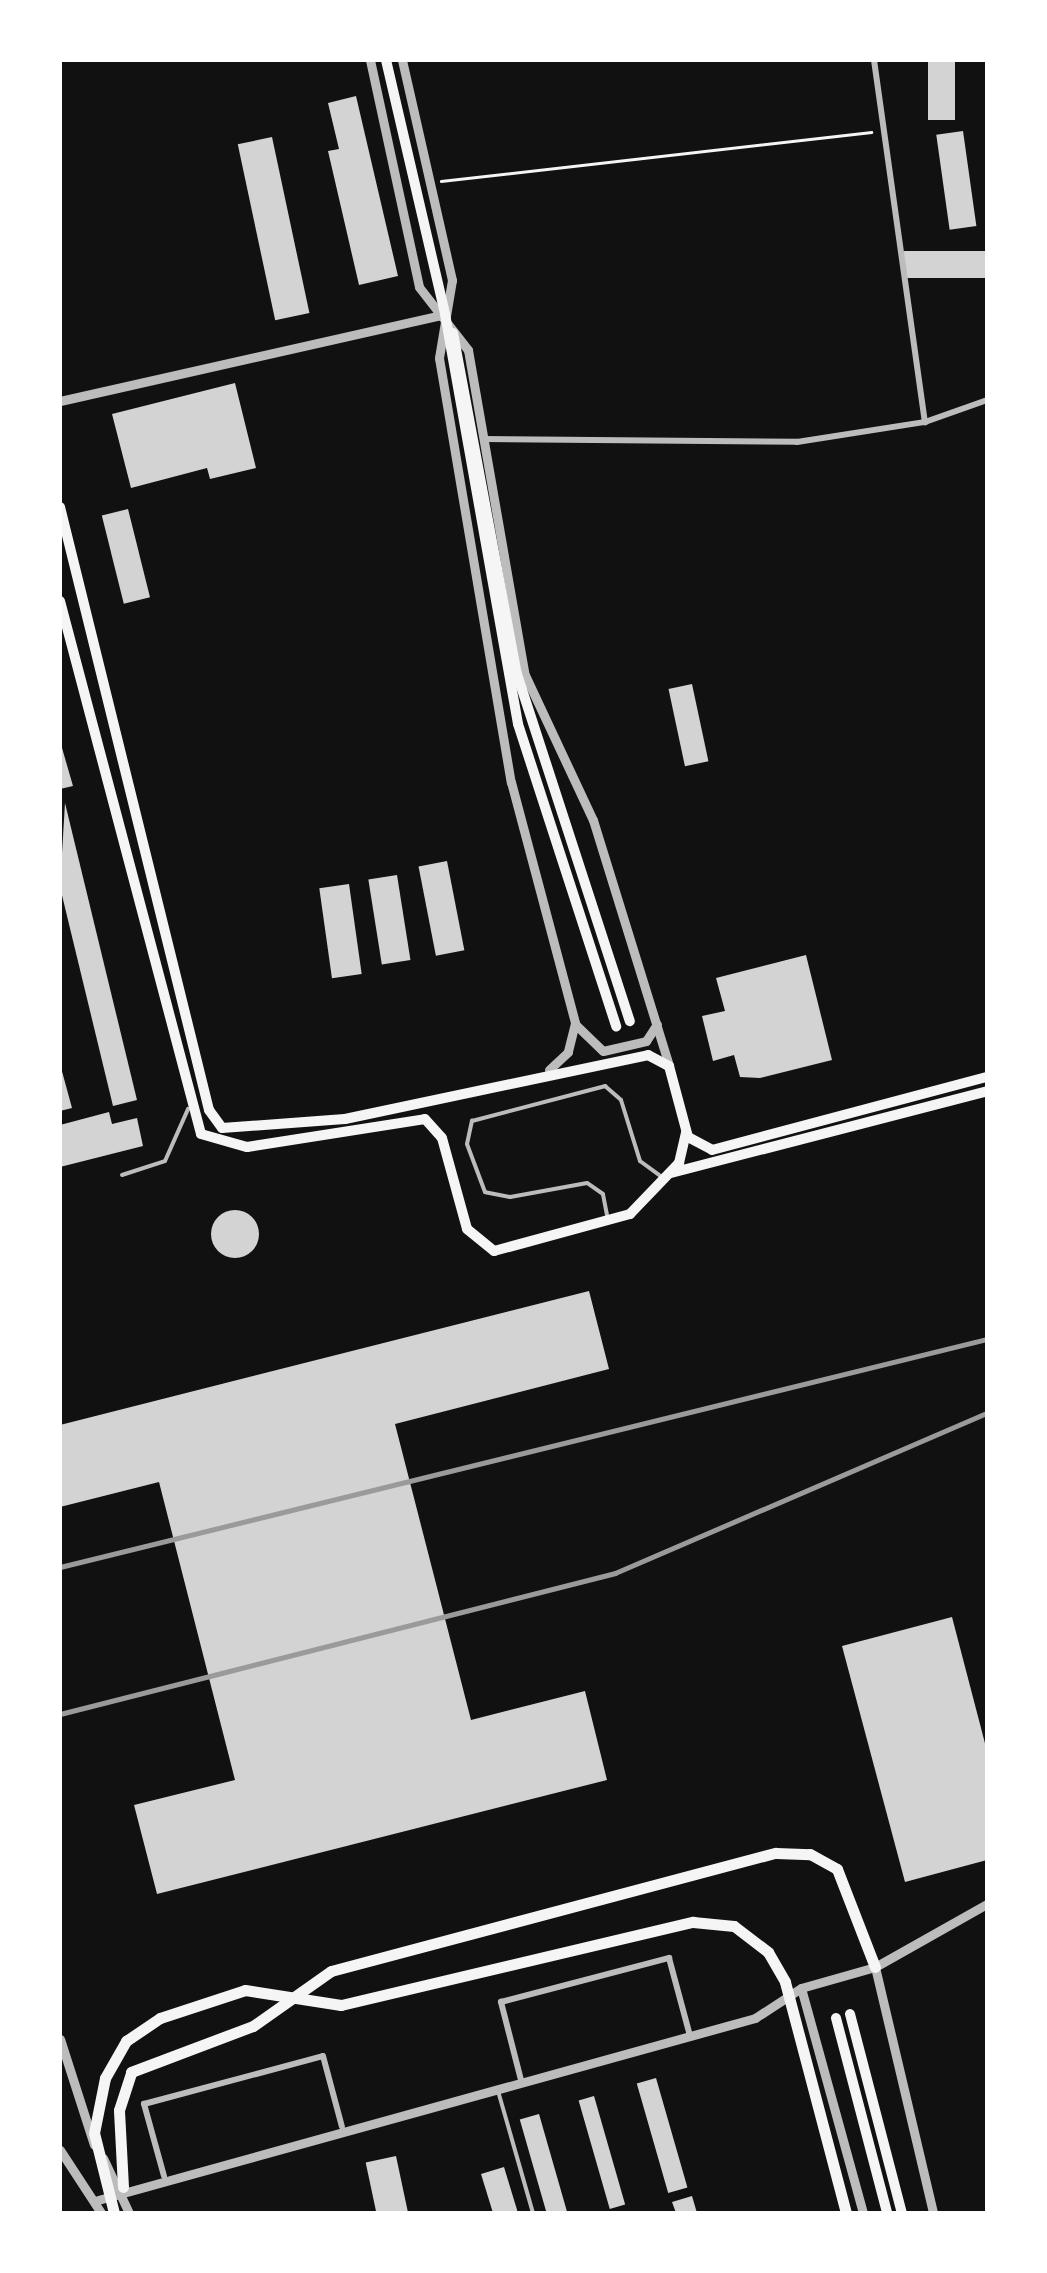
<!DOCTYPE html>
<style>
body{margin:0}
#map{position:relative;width:1047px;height:2273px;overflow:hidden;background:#111;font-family:Poppins,sans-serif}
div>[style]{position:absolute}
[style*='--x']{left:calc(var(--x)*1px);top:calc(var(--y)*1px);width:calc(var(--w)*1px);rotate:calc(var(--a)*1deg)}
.building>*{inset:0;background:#d3d3d3;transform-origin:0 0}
.round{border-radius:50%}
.path>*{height:2.5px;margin:-1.25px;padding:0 1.25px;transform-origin:1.25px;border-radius:1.25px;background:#f5f5f5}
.service>*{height:4px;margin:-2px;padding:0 2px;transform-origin:2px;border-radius:2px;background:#bcbcbc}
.minor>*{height:6px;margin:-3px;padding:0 3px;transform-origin:3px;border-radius:3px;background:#bcbcbc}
.tertiary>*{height:9px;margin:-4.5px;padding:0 4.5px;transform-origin:4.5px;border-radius:4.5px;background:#bcbcbc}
.secondary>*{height:10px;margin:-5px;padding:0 5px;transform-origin:5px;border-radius:5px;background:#f5f5f5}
.trunk>*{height:11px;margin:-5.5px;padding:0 5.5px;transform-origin:5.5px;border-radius:5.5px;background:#f5f5f5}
.rail>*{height:5px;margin:-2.5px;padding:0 2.5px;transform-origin:2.5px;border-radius:2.5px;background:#9a9a9a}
span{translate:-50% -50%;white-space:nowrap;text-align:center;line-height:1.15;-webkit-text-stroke:10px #fff;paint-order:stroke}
.frame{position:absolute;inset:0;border:62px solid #fff;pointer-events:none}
</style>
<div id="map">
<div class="building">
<i style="left:928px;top:60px;width:27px;height:60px"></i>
<i style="clip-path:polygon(356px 96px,398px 276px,359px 285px,328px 151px,339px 149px,328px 103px)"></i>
<i style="left:963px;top:131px;width:96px;height:27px;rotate:82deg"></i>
<i style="left:272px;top:137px;width:180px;height:35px;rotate:78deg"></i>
<i style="left:987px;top:251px;width:27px;height:83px;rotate:90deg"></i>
<i style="clip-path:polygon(235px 383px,256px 468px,210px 479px,207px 468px,131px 488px,112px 414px)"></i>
<i style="left:128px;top:509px;width:91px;height:27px;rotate:76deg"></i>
<i style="left:692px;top:684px;width:79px;height:24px;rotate:78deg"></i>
<i style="clip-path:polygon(60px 741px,73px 786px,60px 789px)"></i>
<i style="clip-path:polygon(65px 803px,137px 1100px,113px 1106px,60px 887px)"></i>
<i style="left:447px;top:861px;width:91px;height:29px;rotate:79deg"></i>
<i style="left:397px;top:875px;width:86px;height:29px;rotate:81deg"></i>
<i style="left:349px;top:884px;width:91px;height:30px;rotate:82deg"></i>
<i style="clip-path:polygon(806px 955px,832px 1060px,760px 1078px,740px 1077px,734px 1055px,713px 1061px,702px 1016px,725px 1011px,716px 978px)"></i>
<i style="clip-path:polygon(60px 1064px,72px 1108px,60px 1111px)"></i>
<i style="clip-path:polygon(109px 1112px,112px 1124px,137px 1118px,143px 1146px,60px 1167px,60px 1125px)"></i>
<i class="round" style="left:211px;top:1210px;width:48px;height:48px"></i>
<i style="clip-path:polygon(589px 1291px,609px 1369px,395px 1424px,471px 1720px,585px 1691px,607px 1780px,157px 1894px,134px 1805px,235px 1780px,159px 1482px,60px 1507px,60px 1425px)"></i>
<i style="clip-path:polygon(952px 1617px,987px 1751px,987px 1860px,905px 1882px,842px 1646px)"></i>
<i style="left:656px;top:2078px;width:114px;height:20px;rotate:74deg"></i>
<i style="left:594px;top:2096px;width:113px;height:16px;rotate:74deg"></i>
<i style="left:539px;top:2114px;width:103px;height:20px;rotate:74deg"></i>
<i style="left:396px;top:2156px;width:58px;height:31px;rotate:78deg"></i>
<i style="clip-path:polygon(504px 2167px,518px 2213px,493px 2213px,481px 2174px)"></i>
<i style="clip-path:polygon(692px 2196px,697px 2213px,676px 2213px,672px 2202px)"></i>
</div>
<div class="path">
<i style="--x:441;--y:181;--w:433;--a:-6.5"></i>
</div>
<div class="service">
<i style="--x:122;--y:1175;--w:45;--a:-18"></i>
<i style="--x:165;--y:1161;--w:57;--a:-66.1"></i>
<i style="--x:607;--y:1215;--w:21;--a:-101"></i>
<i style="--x:603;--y:1194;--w:19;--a:-145"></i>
<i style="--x:587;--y:1183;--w:78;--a:169.7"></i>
<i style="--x:510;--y:1197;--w:25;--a:-169"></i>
<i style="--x:485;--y:1192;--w:51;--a:-110.6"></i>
<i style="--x:467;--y:1144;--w:24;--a:-78"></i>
<i style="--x:472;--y:1121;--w:138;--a:-14.7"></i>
<i style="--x:605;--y:1086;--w:21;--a:41"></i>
<i style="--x:621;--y:1100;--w:64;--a:72.7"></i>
<i style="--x:640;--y:1161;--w:26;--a:36"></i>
<i style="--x:498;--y:2091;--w:127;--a:74"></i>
</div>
<div class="minor">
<i style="--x:874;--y:60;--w:366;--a:82"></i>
<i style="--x:483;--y:439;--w:314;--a:0.5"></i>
<i style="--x:797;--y:442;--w:130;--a:-8.9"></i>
<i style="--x:925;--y:422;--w:66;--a:-19.5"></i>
<i style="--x:521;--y:2080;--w:81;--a:-104.4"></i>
<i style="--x:501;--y:2002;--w:174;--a:-14.7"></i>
<i style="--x:669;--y:1958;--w:81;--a:74.9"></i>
<i style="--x:164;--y:2176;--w:75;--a:-105.5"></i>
<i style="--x:144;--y:2104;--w:185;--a:-15"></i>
<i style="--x:323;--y:2056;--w:73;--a:75"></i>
</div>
<div class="tertiary">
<i style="--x:370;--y:60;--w:232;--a:77.8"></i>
<i style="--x:419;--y:287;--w:80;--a:52.1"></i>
<i style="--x:468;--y:350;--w:330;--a:80.1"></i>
<i style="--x:525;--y:675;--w:160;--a:64.9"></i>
<i style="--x:593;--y:820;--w:257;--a:72.8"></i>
<i style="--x:402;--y:60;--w:226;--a:77.2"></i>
<i style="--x:452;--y:280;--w:79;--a:99.5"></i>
<i style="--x:439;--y:358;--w:430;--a:80.4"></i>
<i style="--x:511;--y:782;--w:249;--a:75.1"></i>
<i style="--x:575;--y:1023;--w:30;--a:104"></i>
<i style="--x:568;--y:1052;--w:26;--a:137"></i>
<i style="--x:60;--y:401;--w:395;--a:-12.7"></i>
<i style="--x:576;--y:1025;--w:37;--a:44"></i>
<i style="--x:603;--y:1051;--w:44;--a:-13.1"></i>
<i style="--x:646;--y:1041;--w:20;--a:-57"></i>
<i style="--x:875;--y:1967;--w:129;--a:-29.4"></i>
<i style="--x:60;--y:2039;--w:111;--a:72.2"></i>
<i style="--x:60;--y:2150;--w:75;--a:56.9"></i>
<i style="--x:103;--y:2158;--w:61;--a:64.7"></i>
<i style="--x:98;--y:2200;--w:682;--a:-15.48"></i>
<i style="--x:755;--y:2018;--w:55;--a:-33.1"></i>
<i style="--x:863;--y:2213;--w:233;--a:-105.4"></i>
<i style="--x:801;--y:1988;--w:77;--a:-15.8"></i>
<i style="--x:875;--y:1967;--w:253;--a:76.7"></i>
</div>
<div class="secondary">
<i style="--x:386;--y:60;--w:261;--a:76.9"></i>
<i style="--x:445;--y:314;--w:416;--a:79.9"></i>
<i style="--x:518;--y:724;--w:318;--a:72"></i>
<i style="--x:453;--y:333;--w:347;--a:79.4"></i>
<i style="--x:517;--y:674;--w:365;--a:72"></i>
<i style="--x:60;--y:507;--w:621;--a:76.12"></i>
<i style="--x:209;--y:1110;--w:22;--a:54"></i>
<i style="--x:222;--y:1128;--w:123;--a:-4.2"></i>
<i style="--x:345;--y:1119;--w:310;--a:-11.9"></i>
<i style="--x:648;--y:1055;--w:24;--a:28"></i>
<i style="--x:669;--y:1066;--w:73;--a:75"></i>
<i style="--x:688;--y:1137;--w:27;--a:28"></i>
<i style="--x:712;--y:1150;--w:285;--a:-14.9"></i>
<i style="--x:60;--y:601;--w:551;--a:75.18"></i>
<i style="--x:201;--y:1134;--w:48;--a:15.8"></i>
<i style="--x:247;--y:1147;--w:180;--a:-8.9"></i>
<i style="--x:425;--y:1119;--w:25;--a:48"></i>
<i style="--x:442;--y:1138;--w:94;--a:74.6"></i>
<i style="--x:467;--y:1229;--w:35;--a:39"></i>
<i style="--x:494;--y:1251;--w:141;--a:-15.2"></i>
<i style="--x:630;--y:1214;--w:71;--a:-46.1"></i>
<i style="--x:679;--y:1163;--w:32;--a:-77"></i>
<i style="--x:671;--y:1173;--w:326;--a:-14.5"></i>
<i style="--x:850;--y:2014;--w:206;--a:75.4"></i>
<i style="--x:836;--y:2018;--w:202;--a:75.3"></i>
</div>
<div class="trunk">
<i style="--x:123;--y:2187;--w:77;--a:-93"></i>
<i style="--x:119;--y:2110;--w:40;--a:-72"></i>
<i style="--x:131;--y:2072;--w:130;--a:-20.7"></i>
<i style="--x:253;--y:2026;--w:95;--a:-35.2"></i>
<i style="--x:331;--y:1971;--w:460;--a:-14.9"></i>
<i style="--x:776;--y:1853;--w:34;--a:2"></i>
<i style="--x:810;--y:1854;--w:31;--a:29"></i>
<i style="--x:837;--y:1869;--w:105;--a:68.8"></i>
<i style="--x:114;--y:2213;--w:82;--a:-104"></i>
<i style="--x:94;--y:2133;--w:56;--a:-78.7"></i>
<i style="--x:105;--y:2078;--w:43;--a:-60.4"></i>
<i style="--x:126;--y:2041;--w:41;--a:-34.1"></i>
<i style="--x:160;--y:2018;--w:89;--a:-18.2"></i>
<i style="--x:245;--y:1990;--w:97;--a:8.9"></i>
<i style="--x:341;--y:2005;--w:362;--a:-13.3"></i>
<i style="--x:693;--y:1922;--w:41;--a:5.6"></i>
<i style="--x:734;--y:1926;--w:43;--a:37.4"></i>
<i style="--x:768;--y:1952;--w:34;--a:60"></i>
<i style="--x:785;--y:1982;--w:239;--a:75.2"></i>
</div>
<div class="rail">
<i style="--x:60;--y:1567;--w:955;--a:-13.82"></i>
<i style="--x:60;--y:1714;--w:573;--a:-14.25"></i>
<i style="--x:615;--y:1573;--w:405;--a:-23.3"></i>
</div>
<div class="frame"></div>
</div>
